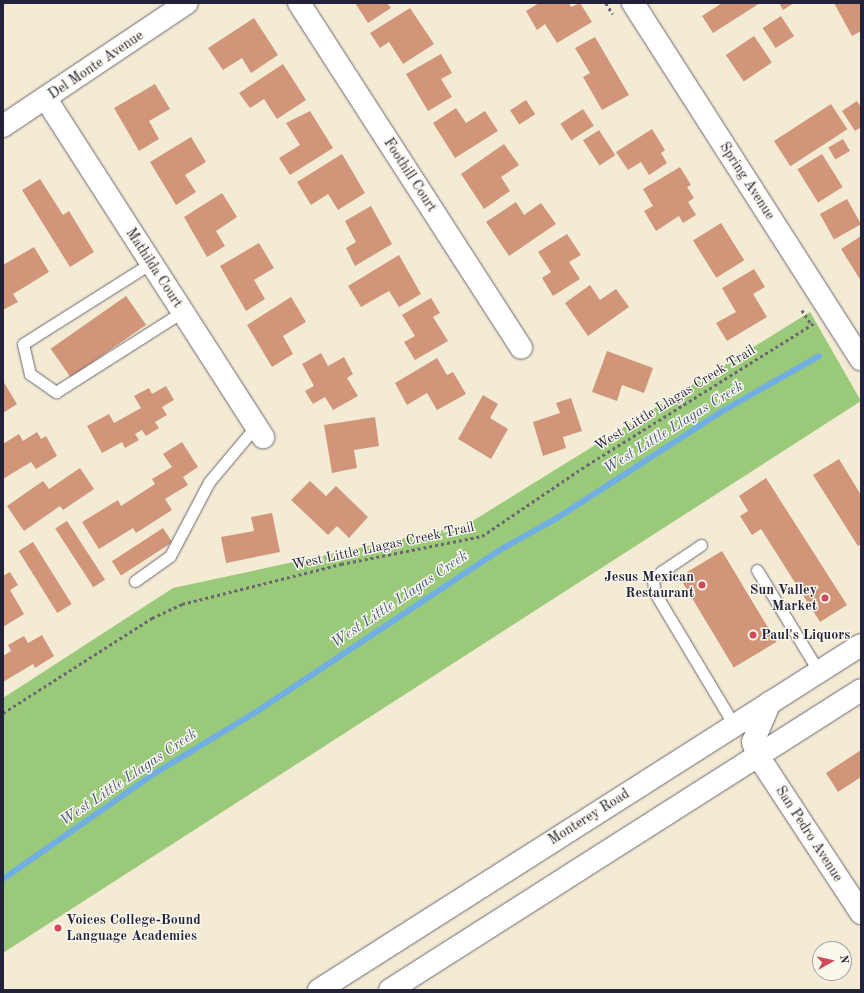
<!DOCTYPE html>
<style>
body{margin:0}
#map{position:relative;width:864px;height:993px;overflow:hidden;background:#f4ebd5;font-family:"Old Standard TT",serif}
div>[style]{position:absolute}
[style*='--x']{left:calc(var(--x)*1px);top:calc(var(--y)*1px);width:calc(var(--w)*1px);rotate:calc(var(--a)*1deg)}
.green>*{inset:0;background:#99c979}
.stream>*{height:6px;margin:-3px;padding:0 3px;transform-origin:3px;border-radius:3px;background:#71afe3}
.building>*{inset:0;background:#d1967a;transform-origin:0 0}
.path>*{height:2.5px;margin-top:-1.25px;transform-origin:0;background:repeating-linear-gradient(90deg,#6c6871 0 3px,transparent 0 6px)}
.roads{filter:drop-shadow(0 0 1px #6c6871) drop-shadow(0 0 1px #6c6871)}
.service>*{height:11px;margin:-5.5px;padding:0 5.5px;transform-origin:5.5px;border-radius:5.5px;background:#fff}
.minor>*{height:22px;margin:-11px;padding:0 11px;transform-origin:11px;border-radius:11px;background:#fff}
.secondary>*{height:22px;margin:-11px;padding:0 11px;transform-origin:11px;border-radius:11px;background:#fff}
.dots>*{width:11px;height:11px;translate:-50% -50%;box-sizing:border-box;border:2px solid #fbf7ec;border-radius:50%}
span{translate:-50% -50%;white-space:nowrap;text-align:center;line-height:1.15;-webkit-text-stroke:3px #fbf7ec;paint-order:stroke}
.street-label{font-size:14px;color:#22223b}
.poi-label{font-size:14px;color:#22223b;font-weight:700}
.right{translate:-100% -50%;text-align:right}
.left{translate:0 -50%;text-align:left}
.water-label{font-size:15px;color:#425a7e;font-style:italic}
.frame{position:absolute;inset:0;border:4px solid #22223b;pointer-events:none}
.north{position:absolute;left:812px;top:941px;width:40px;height:40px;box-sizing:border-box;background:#fbf7ec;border:1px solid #a4a2a5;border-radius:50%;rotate:82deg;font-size:11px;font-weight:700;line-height:16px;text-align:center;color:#22223b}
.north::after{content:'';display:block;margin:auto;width:14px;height:18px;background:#d1495b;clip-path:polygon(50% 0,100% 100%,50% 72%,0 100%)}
</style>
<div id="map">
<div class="green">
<i style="clip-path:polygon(810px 312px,861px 401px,3px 953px,3px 698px,173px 588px,466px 525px)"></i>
</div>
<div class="stream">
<i style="--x:3;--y:879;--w:182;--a:-34.9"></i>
<i style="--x:152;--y:775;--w:122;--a:-31.2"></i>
<i style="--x:256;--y:712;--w:291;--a:-33.6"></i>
<i style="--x:498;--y:551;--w:68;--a:-29.2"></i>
<i style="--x:557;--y:518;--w:193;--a:-32.9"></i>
<i style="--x:719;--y:413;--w:115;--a:-29.7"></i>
</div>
<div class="building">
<i style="clip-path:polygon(355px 3px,387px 3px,391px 8px,368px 23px)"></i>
<i style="clip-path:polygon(539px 3px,569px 3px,571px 7px,580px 3px,592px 22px,557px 43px,545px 24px,537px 30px,526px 11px)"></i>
<i style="clip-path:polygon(722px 3px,760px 3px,713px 33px,702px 16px)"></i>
<i style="clip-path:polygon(779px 3px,794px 3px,783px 10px)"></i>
<i style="clip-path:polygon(834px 3px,861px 3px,861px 31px,852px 36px)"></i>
<i style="clip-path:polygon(410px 8px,434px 44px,403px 64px,389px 42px,380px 48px,370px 33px)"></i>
<i style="left:781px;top:16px;width:24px;height:22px;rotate:57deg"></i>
<i style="clip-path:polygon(254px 18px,278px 55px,251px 73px,242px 58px,223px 70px,208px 48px)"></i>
<i style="left:754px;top:36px;width:32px;height:34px;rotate:56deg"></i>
<i style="clip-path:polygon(595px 37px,629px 95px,602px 110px,583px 77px,590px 73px,575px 48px)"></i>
<i style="clip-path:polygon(441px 54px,452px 73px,441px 79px,452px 97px,428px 111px,406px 74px)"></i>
<i style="clip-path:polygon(283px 64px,306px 100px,277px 119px,264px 99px,250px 108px,239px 93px)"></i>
<i style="clip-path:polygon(155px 84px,170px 109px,149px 121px,159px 139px,139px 151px,114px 108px)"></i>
<i style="left:526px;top:100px;width:17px;height:19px;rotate:57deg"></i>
<i style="clip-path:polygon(857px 101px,861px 107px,861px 127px,855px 131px,842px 111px)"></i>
<i style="left:831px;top:104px;width:30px;height:68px;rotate:57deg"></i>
<i style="clip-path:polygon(456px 108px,466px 123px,485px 111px,498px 131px,455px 158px,433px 123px)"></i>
<i style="left:583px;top:109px;width:20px;height:27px;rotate:57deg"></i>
<i style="clip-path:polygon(310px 111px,333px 148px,290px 175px,279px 158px,300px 145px,286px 123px)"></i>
<i style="clip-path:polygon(652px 129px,665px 150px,661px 153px,667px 163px,649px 175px,641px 162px,628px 170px,616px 152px)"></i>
<i style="left:599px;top:130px;width:30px;height:19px;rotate:57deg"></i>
<i style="clip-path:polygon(191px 137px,206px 162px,185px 175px,196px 192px,176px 205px,150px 162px)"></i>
<i style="left:843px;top:139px;width:14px;height:17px;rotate:60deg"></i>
<i style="clip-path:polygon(504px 144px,519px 165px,501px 177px,510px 191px,484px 209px,461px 174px)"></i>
<i style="clip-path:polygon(342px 154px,365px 193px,338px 210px,328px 194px,311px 205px,297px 182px)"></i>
<i style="left:822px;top:154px;width:39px;height:29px;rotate:58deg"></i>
<i style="clip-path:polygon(680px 167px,691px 185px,687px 187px,694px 198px,688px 202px,696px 215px,683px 223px,679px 216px,656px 231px,644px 211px,653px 206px,643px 189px)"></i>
<i style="clip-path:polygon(40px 179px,63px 215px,69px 211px,94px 252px,70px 267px,22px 190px)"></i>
<i style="clip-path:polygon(222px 193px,237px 217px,216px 231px,225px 246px,207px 257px,184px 217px)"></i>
<i style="left:847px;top:199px;width:29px;height:31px;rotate:61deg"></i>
<i style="clip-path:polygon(516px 202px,524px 215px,541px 203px,556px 224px,509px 256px,486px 222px)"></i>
<i style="clip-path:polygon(371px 206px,392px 244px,355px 266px,346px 248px,356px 242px,345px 221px)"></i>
<i style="left:721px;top:223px;width:44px;height:33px;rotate:58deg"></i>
<i style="clip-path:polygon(567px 234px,581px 255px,569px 262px,580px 279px,553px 296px,542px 278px,551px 272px,538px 252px)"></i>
<i style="clip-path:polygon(861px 236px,861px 281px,841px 249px)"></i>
<i style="clip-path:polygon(259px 243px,274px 268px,254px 280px,265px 299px,246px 311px,220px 266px)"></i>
<i style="clip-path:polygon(34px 247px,49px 272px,13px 294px,18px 302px,3px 310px,3px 265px)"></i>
<i style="clip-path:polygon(399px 255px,421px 294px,399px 307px,389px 291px,361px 307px,348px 286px)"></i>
<i style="clip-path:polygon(754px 269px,765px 287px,753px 294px,767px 317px,727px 341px,716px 323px,736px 312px,722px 288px)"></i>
<i style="clip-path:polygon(590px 285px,600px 300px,616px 289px,629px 307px,588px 336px,565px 303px)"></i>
<i style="left:126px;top:296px;width:35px;height:92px;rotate:55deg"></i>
<i style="clip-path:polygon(291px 297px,306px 322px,283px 336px,293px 354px,272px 367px,247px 325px)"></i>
<i style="clip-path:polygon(431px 298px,440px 313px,433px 317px,448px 341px,415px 360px,404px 342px,415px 336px,402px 315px)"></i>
<i style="clip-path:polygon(607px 351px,653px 368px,644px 393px,622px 385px,617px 401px,592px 392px)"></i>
<i style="clip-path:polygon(321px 353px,328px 366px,344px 357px,353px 374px,347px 378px,358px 396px,333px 410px,325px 397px,313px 404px,305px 391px,314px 386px,302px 364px)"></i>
<i style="clip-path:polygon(437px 358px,447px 375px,453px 372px,466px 394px,437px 410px,427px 393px,407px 405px,395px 383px)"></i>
<i style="clip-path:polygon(3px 381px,17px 404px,3px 413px)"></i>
<i style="clip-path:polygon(166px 386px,174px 400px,162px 407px,167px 415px,155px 422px,159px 428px,146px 436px,142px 430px,135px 434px,139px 440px,125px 448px,122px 442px,102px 453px,87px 426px,109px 414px,114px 423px,141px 408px,134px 396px,149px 388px,152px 394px)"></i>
<i style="clip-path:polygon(483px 395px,498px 404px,490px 418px,508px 429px,491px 459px,458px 439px)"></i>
<i style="clip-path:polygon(571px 398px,582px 431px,563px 437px,566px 448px,543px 456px,533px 422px,560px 413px,556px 403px)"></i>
<i style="clip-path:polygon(375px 417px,379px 446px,354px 450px,357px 468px,332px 473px,324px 425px)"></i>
<i style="clip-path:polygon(37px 432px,41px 439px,46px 436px,57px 456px,36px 469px,31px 462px,3px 479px,3px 444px,19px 434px,23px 441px)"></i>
<i style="clip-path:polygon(182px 442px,198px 467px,183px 477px,188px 485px,165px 499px,172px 510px,136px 533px,133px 528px,99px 549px,82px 522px,118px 500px,121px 506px,155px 484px,152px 479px,172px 467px,163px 454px)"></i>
<i style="clip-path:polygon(839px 459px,861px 495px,861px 544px,858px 546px,813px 475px)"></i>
<i style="clip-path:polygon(80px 468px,94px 489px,63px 510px,60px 506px,24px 531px,7px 506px,43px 481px,49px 489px)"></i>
<i style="clip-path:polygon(766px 478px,847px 605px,820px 622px,761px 529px,752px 535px,740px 516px,748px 511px,739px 496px)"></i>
<i style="clip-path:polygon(310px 481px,326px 496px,336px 486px,368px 517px,349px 538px,337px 526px,328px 535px,291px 500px)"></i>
<i style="clip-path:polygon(272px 513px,280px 552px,226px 563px,221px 537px,254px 531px,251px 517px)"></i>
<i style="left:67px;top:521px;width:70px;height:14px;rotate:57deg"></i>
<i style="left:163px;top:528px;width:17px;height:61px;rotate:57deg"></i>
<i style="left:33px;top:542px;width:73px;height:17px;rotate:58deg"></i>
<i style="left:722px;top:551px;width:106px;height:50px;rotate:59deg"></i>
<i style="clip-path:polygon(10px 572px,18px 585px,10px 590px,24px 614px,3px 627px,3px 576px)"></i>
<i style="clip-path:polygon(42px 635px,54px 656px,35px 668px,33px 664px,3px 682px,3px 656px,11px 651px,8px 645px,24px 636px,28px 643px)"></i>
<i style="clip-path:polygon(861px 750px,861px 777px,838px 792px,826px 773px)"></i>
</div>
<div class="path">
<i style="--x:606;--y:3;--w:13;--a:58"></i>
<i style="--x:802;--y:310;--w:17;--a:57"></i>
<i style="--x:3;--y:713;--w:177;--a:-32.5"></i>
<i style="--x:152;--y:618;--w:33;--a:-25"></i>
<i style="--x:182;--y:604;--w:164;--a:-14.1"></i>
<i style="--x:341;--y:564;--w:144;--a:-11.2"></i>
<i style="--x:482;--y:536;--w:127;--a:-34.1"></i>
<i style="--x:587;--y:465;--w:268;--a:-32"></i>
</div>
<div class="roads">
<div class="service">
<i style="--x:151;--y:263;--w:151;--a:147.7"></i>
<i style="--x:23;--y:344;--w:31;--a:77"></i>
<i style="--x:30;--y:374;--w:32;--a:35"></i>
<i style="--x:56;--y:392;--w:149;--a:-32.4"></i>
<i style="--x:701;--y:545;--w:48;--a:146"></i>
<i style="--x:661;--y:572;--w:12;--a:132"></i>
<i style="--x:653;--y:581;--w:12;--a:81"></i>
<i style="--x:655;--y:593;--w:154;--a:59.1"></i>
<i style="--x:757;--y:570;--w:119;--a:58.7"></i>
<i style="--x:135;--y:581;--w:43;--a:-35.5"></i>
<i style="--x:170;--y:556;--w:84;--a:-62.2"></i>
<i style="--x:209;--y:482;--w:73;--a:-50"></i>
</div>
<div class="minor">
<i style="--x:299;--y:3;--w:410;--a:57.2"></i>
<i style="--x:633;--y:3;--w:423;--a:57.4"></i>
<i style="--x:46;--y:99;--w:402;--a:57.3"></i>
<i style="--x:3;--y:126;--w:221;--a:-33.8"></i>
<i style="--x:758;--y:756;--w:188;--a:56.7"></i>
</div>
<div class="secondary">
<i style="--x:758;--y:756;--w:15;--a:-110"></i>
<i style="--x:753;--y:742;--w:43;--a:-67"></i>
<i style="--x:319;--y:990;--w:642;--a:-32.48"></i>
<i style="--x:390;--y:990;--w:558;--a:-32.49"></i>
</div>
</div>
<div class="dots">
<i style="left:702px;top:585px;background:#d1495b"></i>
<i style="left:825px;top:598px;background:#d1495b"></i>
<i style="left:753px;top:635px;background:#d1495b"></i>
<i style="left:58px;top:928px;background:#d1495b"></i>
</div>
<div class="street-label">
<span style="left:96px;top:65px;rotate:-34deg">Del Monte Avenue</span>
<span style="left:410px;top:175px;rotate:57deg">Foothill Court</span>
<span style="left:747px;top:181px;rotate:57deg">Spring Avenue</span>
<span style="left:154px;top:268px;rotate:57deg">Mathilda Court</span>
<span style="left:675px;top:398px;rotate:-32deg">West Little Llagas Creek Trail</span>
<span style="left:383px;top:546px;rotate:-12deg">West Little Llagas Creek Trail</span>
<span style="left:589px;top:817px;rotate:-32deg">Monterey Road</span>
<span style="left:809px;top:834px;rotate:57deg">San Pedro Avenue</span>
</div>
<div class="poi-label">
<span class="right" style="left:694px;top:585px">Jesus Mexican<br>Restaurant</span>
<span class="right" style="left:817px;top:598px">Sun Valley<br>Market</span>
<span class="left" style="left:761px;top:635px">Paul's Liquors</span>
<span class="left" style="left:66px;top:928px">Voices College-Bound<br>Language Academies</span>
</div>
<div class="water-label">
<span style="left:674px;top:428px;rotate:-32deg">West Little Llagas Creek</span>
<span style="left:400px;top:600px;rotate:-34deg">West Little Llagas Creek</span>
<span style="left:129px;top:778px;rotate:-34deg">West Little Llagas Creek</span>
</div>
<div class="frame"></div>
<div class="north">N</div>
</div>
